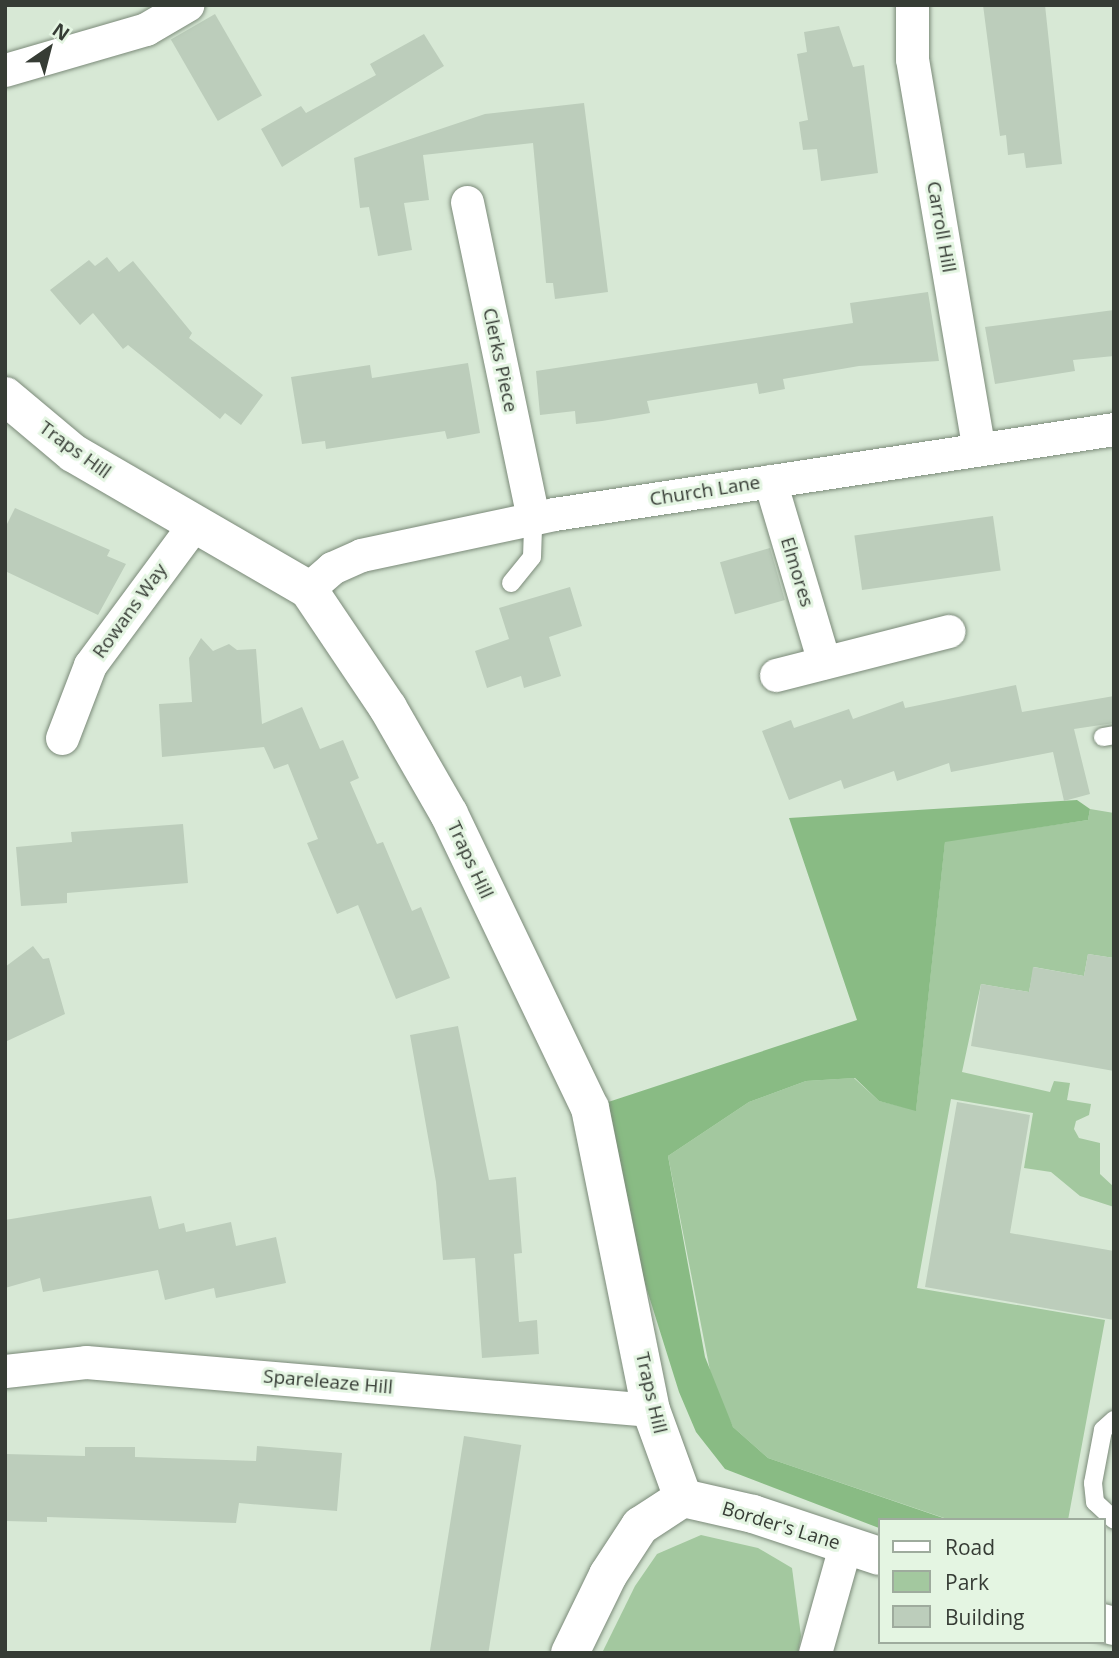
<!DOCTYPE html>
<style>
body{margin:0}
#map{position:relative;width:1119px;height:1658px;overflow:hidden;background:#d7e8d5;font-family:"Open Sans",sans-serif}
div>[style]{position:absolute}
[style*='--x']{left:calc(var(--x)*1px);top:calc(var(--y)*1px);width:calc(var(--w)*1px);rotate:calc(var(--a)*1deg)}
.green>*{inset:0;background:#a3c89f}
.forest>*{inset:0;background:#89bb84}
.building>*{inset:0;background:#bccdbb;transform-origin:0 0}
.roads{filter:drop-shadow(0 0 2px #7b8a79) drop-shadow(0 0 2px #7b8a79)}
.lane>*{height:18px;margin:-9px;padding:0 9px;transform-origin:9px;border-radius:9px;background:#fff}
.street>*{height:33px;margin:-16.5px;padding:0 16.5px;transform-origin:16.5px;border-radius:16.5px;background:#fff}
.secondary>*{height:38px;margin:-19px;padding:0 19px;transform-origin:19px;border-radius:19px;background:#fff}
span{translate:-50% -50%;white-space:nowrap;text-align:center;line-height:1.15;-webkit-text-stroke:6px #e4f5e2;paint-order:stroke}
.street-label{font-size:19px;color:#363c35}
.frame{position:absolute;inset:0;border:7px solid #363c35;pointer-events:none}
.legend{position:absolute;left:878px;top:1518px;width:228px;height:126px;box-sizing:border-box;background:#e4f5e2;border:2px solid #9eab9d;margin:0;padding:9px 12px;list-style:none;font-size:21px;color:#363c35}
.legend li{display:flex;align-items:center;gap:14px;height:35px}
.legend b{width:35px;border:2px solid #9eab9d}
.north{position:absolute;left:14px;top:14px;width:70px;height:70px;-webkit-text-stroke:5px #e4f5e2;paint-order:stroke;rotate:35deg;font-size:19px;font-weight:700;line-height:28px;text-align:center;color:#363c35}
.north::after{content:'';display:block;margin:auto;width:24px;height:32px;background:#363c35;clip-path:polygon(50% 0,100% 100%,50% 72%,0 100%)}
</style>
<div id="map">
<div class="green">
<i style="clip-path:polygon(1090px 809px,1114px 813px,1114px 958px,1088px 954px,1084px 976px,1034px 967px,1029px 992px,981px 984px,962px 1072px,1050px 1092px,1054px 1081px,1070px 1083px,1067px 1100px,1091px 1104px,1089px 1115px,1076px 1121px,1074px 1129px,1079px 1138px,1100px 1143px,1100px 1174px,1114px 1187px,1114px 1207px,1080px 1196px,1051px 1172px,1024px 1168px,1033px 1113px,951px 1099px,917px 1288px,1105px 1320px,1068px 1520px,950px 1520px,768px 1458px,733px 1427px,713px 1386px,668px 1156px,749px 1102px,806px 1081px,854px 1078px,879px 1101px,916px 1110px,945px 841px,1088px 820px)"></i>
<i style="clip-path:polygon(701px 1535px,758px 1548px,792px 1568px,801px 1636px,798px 1653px,602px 1653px,635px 1586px,657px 1554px)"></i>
</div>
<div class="forest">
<i style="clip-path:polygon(1077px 800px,1090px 809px,1088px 820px,945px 842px,916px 1111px,879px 1101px,855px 1078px,806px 1081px,749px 1102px,668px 1156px,705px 1357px,733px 1427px,768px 1458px,949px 1520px,879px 1520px,879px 1528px,725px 1469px,696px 1432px,679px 1392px,590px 1108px,857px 1020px,789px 818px)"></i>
</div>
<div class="building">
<i style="clip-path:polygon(983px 5px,1045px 5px,1062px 164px,1026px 168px,1024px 153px,1008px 155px,1006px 135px,1000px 136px)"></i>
<i style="left:215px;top:14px;width:94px;height:51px;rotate:60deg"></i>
<i style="clip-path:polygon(839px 26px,853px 67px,864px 65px,878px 173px,821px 181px,817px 149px,803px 150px,799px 122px,808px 120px,797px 54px,807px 52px,804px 32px)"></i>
<i style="clip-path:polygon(424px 34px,444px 66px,282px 167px,261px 129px,301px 106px,306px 113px,376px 75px,370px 64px)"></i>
<i style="clip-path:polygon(584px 103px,608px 292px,555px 299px,553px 283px,546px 283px,533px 143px,423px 155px,429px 200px,404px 203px,412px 250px,378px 256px,369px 207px,360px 208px,354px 158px,485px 114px)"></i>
<i style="clip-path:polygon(107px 257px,119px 272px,133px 261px,192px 333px,189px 338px,263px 395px,241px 425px,225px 413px,220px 419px,128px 345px,123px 349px,93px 313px,80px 325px,50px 290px,89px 260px,95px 266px)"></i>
<i style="clip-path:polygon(928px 292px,939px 361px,859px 366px,783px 379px,785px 389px,759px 394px,757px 383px,647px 401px,650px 413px,602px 421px,576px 424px,575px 411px,540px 415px,536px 371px,853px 323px,850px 303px)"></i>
<i style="clip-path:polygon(1114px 310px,1114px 356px,1073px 360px,1075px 371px,995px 384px,985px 327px)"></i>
<i style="clip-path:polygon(468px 363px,480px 433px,447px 439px,445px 431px,326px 449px,325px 441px,302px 444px,291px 377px,370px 365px,372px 378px)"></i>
<i style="clip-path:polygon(15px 508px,110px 550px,107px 556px,126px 564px,98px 615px,5px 571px,5px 528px)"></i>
<i style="left:993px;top:516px;width:55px;height:140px;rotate:82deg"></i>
<i style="left:770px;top:548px;width:54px;height:52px;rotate:74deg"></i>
<i style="clip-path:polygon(570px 587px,582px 626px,549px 637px,561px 676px,524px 688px,521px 676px,487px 688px,475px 651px,509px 639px,499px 608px)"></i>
<i style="clip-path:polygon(201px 638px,213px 651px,229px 644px,237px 650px,256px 649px,262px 724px,302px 707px,320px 749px,343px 740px,359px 778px,350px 782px,377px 844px,383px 842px,412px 911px,421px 907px,450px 978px,396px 999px,358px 905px,337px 914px,307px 843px,318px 839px,288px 764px,274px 769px,264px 747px,162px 757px,159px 704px,192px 702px,189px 658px)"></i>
<i style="clip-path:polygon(1016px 685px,1022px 712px,1114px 696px,1114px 723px,1074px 729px,1090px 794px,1064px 801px,1053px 752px,951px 772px,949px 763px,897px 781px,894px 771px,844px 789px,841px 780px,789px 800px,762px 731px,791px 720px,794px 728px,849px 709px,853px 719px,903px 701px,905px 708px)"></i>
<i style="clip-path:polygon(183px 824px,188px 883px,67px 893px,67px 903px,21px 906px,16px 847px,72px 842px,71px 832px)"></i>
<i style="clip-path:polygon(33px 946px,43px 959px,49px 958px,65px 1014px,5px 1042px,5px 967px)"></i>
<i style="clip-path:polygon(1088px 954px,1114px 958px,1114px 1071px,971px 1046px,981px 984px,1029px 992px,1033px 967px,1084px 976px)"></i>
<i style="clip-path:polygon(458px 1026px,489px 1180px,516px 1177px,522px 1253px,514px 1254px,519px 1322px,537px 1320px,539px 1354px,482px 1358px,475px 1258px,443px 1260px,436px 1182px,410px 1035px)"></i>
<i style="clip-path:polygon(957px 1102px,1030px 1115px,1010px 1233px,1114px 1251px,1114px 1320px,925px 1287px)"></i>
<i style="clip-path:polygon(151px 1196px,159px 1229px,184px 1223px,186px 1232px,231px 1222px,236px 1246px,276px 1237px,286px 1283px,216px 1298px,214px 1288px,165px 1300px,158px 1270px,43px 1292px,40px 1278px,5px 1288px,5px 1220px)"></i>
<i style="left:464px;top:1436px;width:58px;height:219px;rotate:9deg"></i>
<i style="clip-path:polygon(257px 1446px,342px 1453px,337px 1511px,239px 1503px,236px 1523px,47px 1517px,47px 1522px,5px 1521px,5px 1454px,85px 1456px,85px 1447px,135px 1447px,135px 1457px,256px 1461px)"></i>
</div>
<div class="roads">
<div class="lane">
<i style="--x:511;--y:583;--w:33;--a:-51"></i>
<i style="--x:532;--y:557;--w:38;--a:-88"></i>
<i style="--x:1103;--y:737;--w:11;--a:-10"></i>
<i style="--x:1114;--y:1420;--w:15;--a:138"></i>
<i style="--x:1103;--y:1430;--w:54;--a:100.7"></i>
<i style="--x:1093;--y:1483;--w:19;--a:84"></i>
<i style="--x:1095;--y:1502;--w:26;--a:43"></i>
</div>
<div class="street">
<i style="--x:912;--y:5;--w:54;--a:90"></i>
<i style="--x:912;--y:59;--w:396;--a:80.3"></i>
<i style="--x:5;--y:70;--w:147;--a:-16.2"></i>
<i style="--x:146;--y:29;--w:48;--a:-30.3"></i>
<i style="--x:467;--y:202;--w:324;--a:78.2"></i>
<i style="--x:770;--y:481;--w:189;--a:73.4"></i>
<i style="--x:308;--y:589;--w:32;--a:-41"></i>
<i style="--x:332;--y:568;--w:32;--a:-24"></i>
<i style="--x:361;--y:555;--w:197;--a:-12"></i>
<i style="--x:554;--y:514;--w:566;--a:-8.63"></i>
<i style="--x:776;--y:675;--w:178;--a:-14.3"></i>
<i style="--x:62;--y:738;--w:78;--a:-69"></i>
<i style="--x:90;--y:665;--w:172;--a:-53.5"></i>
<i style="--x:5;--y:1371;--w:81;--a:-6.3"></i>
<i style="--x:86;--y:1362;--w:567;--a:4.86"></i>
<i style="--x:815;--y:1653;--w:111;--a:-74.3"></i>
</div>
<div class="secondary">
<i style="--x:5;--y:396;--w:89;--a:40"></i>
<i style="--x:73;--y:453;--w:272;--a:30.1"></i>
<i style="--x:308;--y:589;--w:143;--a:56.1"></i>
<i style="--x:388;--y:708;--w:122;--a:60.1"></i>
<i style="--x:449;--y:814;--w:326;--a:64.4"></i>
<i style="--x:590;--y:1108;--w:308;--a:78.6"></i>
<i style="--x:651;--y:1410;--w:94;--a:70"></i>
<i style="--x:683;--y:1498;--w:72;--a:12.9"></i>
<i style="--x:753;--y:1514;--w:133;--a:18.4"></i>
<i style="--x:1103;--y:1623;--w:11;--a:15"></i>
<i style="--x:570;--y:1653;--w:87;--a:-64"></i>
<i style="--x:608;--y:1575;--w:59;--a:-56.9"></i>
<i style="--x:640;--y:1526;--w:51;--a:-33.1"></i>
</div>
</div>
<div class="street-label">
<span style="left:941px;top:227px;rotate:80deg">Carroll Hill</span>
<span style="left:500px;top:360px;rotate:78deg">Clerks Piece</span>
<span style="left:75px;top:450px;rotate:36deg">Traps Hill</span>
<span style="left:705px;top:491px;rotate:-9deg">Church Lane</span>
<span style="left:797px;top:572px;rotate:73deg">Elmores</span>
<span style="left:130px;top:611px;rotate:-54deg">Rowans Way</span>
<span style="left:470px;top:860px;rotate:65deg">Traps Hill</span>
<span style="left:328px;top:1382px;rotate:5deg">Spareleaze Hill</span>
<span style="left:651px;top:1393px;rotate:77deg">Traps Hill</span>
<span style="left:781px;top:1526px;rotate:17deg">Border's Lane</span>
</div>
<div class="frame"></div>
<ul class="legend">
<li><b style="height:9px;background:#fff"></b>Road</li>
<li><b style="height:19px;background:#a3c89f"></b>Park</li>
<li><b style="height:19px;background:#bccdbb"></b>Building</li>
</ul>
<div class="north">N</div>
</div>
